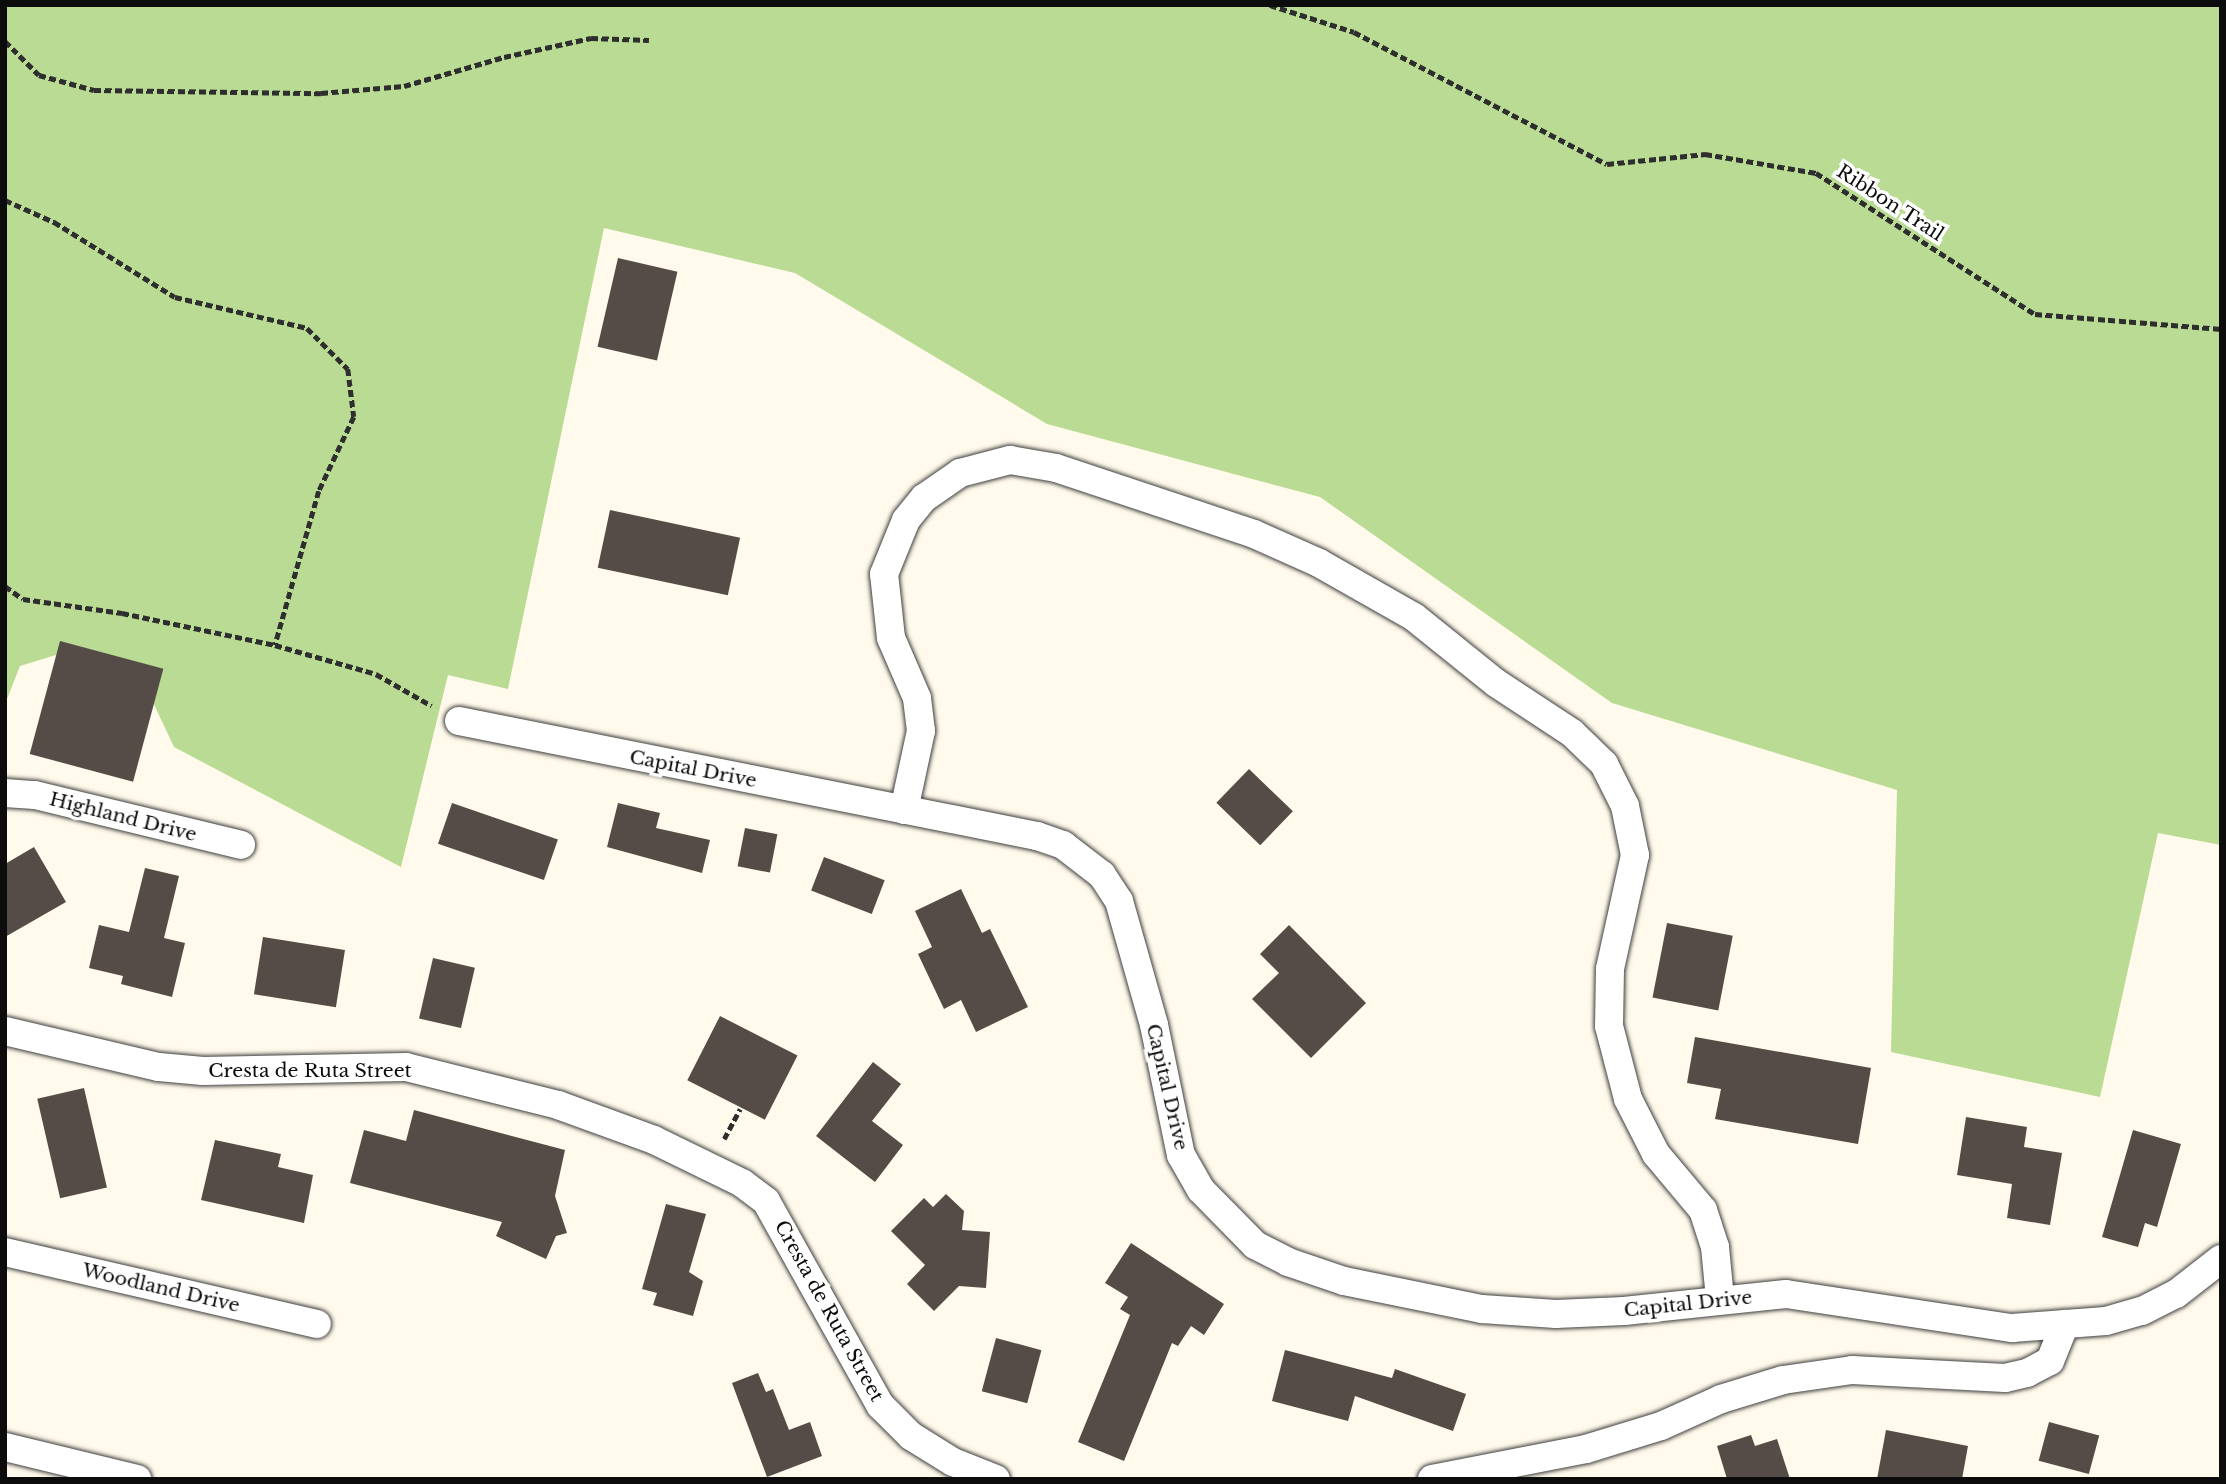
<!DOCTYPE html>
<style>
body{margin:0}
#map{position:relative;width:2226px;height:1484px;overflow:hidden;background:#fffaeb;font-family:"Libre Baskerville",serif}
div>[style]{position:absolute}
[style*='--x']{left:calc(var(--x)*1px);top:calc(var(--y)*1px);width:calc(var(--w)*1px);rotate:calc(var(--a)*1deg)}
.forest>*{inset:0;background:#b9db93}
.building>*{inset:0;background:#554c48;transform-origin:0 0}
.path>*{height:4.5px;margin-top:-2.25px;transform-origin:0;background:repeating-linear-gradient(90deg,#2e2e2e 0 7px,transparent 0 10.5px)}
.roads{filter:drop-shadow(0 0 2px #3f3f3f) drop-shadow(0 0 2px #3f3f3f)}
.minor>*{height:28px;margin:-14px;padding:0 14px;transform-origin:14px;border-radius:14px;background:#fff}
span{translate:-50% -50%;white-space:nowrap;text-align:center;line-height:1.15;-webkit-text-stroke:7px #fff;paint-order:stroke}
.street-label{font-size:19px;color:#0c0c0c}
.frame{position:absolute;inset:0;border:7px solid #0c0c0c;pointer-events:none}
</style>
<div id="map">
<div class="forest">
<i style="clip-path:polygon(5px 5px,2221px 5px,2221px 845px,2158px 833px,2100px 1097px,1891px 1052px,1897px 790px,1612px 703px,1320px 497px,1047px 424px,795px 273px,604px 228px,508px 689px,448px 675px,401px 867px,174px 747px,142px 679px,79px 648px,20px 666px,5px 704px)"></i>
</div>
<div class="building">
<i style="left:618px;top:258px;width:61px;height:91px;rotate:13deg"></i>
<i style="left:610px;top:510px;width:133px;height:59px;rotate:12deg"></i>
<i style="left:60px;top:641px;width:107px;height:117px;rotate:15deg"></i>
<i style="left:1249px;top:769px;width:61px;height:47px;rotate:44deg"></i>
<i style="left:452px;top:803px;width:112px;height:43px;rotate:19deg"></i>
<i style="clip-path:polygon(618px 803px,660px 813px,656px 828px,710px 840px,702px 873px,607px 847px)"></i>
<i style="left:745px;top:828px;width:33px;height:39px;rotate:11deg"></i>
<i style="clip-path:polygon(34px 847px,66px 902px,5px 937px,5px 864px)"></i>
<i style="left:824px;top:857px;width:65px;height:36px;rotate:21deg"></i>
<i style="clip-path:polygon(145px 868px,179px 876px,164px 938px,185px 943px,172px 997px,121px 984px,123px 976px,89px 968px,99px 925px,129px 932px)"></i>
<i style="clip-path:polygon(961px 889px,982px 933px,990px 929px,1028px 1007px,976px 1032px,961px 1000px,944px 1009px,918px 954px,932px 947px,915px 911px)"></i>
<i style="left:1667px;top:923px;width:67px;height:76px;rotate:11deg"></i>
<i style="clip-path:polygon(1289px 925px,1366px 1003px,1311px 1058px,1252px 999px,1279px 973px,1260px 954px)"></i>
<i style="left:263px;top:937px;width:83px;height:58px;rotate:9deg"></i>
<i style="left:433px;top:958px;width:43px;height:62px;rotate:13deg"></i>
<i style="left:720px;top:1016px;width:87px;height:72px;rotate:27deg"></i>
<i style="clip-path:polygon(1695px 1037px,1871px 1068px,1858px 1144px,1715px 1119px,1721px 1089px,1687px 1083px)"></i>
<i style="clip-path:polygon(873px 1062px,901px 1084px,872px 1121px,903px 1145px,875px 1182px,816px 1136px)"></i>
<i style="left:84px;top:1088px;width:102px;height:48px;rotate:77deg"></i>
<i style="clip-path:polygon(414px 1110px,565px 1150px,555px 1196px,567px 1233px,556px 1236px,546px 1259px,496px 1236px,502px 1222px,350px 1183px,364px 1130px,406px 1141px)"></i>
<i style="clip-path:polygon(1966px 1117px,2027px 1127px,2024px 1147px,2062px 1153px,2050px 1225px,2007px 1218px,2012px 1184px,1957px 1175px)"></i>
<i style="clip-path:polygon(2133px 1130px,2181px 1144px,2157px 1227px,2145px 1223px,2138px 1247px,2102px 1237px)"></i>
<i style="clip-path:polygon(215px 1140px,281px 1154px,278px 1167px,313px 1175px,304px 1223px,201px 1200px)"></i>
<i style="clip-path:polygon(946px 1194px,964px 1211px,962px 1230px,990px 1232px,986px 1288px,959px 1286px,934px 1311px,907px 1284px,925px 1265px,891px 1231px,924px 1198px,933px 1207px)"></i>
<i style="clip-path:polygon(666px 1204px,706px 1214px,689px 1272px,703px 1281px,693px 1316px,653px 1305px,657px 1293px,642px 1289px)"></i>
<i style="clip-path:polygon(1131px 1243px,1224px 1304px,1204px 1335px,1191px 1326px,1178px 1346px,1172px 1343px,1124px 1461px,1078px 1442px,1130px 1315px,1120px 1309px,1128px 1297px,1105px 1283px)"></i>
<i style="left:996px;top:1338px;width:47px;height:55px;rotate:15deg"></i>
<i style="clip-path:polygon(1285px 1350px,1392px 1378px,1395px 1369px,1466px 1394px,1453px 1431px,1355px 1396px,1348px 1421px,1272px 1401px)"></i>
<i style="clip-path:polygon(758px 1373px,766px 1392px,773px 1389px,789px 1430px,810px 1422px,822px 1456px,767px 1477px,732px 1383px)"></i>
<i style="left:2049px;top:1422px;width:52px;height:40px;rotate:15deg"></i>
<i style="clip-path:polygon(1886px 1430px,1968px 1446px,1962px 1479px,1877px 1479px)"></i>
<i style="clip-path:polygon(1751px 1435px,1755px 1446px,1777px 1439px,1790px 1479px,1727px 1479px,1717px 1446px)"></i>
</div>
<div class="path">
<i style="--x:1270;--y:5;--w:88;--a:17.8"></i>
<i style="--x:1354;--y:32;--w:285;--a:27.6"></i>
<i style="--x:1607;--y:164;--w:99;--a:-5.8"></i>
<i style="--x:1705;--y:154;--w:113;--a:9.7"></i>
<i style="--x:1816;--y:173;--w:260;--a:32.8"></i>
<i style="--x:2035;--y:314;--w:187;--a:4.6"></i>
<i style="--x:5;--y:41;--w:48;--a:45"></i>
<i style="--x:39;--y:75;--w:57;--a:15.3"></i>
<i style="--x:94;--y:90;--w:227;--a:0.8"></i>
<i style="--x:321;--y:93;--w:83;--a:-4.8"></i>
<i style="--x:404;--y:86;--w:104;--a:-16.2"></i>
<i style="--x:504;--y:57;--w:89;--a:-12.3"></i>
<i style="--x:591;--y:38;--w:58;--a:2"></i>
<i style="--x:5;--y:200;--w:54;--a:24.2"></i>
<i style="--x:54;--y:222;--w:142;--a:31.8"></i>
<i style="--x:175;--y:297;--w:136;--a:13.2"></i>
<i style="--x:307;--y:328;--w:58;--a:45"></i>
<i style="--x:348;--y:369;--w:48;--a:82.9"></i>
<i style="--x:354;--y:417;--w:82;--a:115.3"></i>
<i style="--x:319;--y:491;--w:160;--a:105.9"></i>
<i style="--x:5;--y:586;--w:22;--a:36"></i>
<i style="--x:23;--y:599;--w:100;--a:8"></i>
<i style="--x:122;--y:613;--w:156;--a:11.8"></i>
<i style="--x:275;--y:645;--w:105;--a:16"></i>
<i style="--x:376;--y:674;--w:64;--a:29.7"></i>
<i style="--x:724;--y:1139;--w:34;--a:-62"></i>
</div>
<div class="roads">
<div class="minor">
<i style="--x:459;--y:721;--w:589;--a:11.25"></i>
<i style="--x:1037;--y:836;--w:28;--a:19"></i>
<i style="--x:1063;--y:845;--w:49;--a:37.6"></i>
<i style="--x:1102;--y:875;--w:31;--a:57"></i>
<i style="--x:1119;--y:901;--w:129;--a:74.2"></i>
<i style="--x:1154;--y:1025;--w:133;--a:78.3"></i>
<i style="--x:1181;--y:1155;--w:40;--a:60.3"></i>
<i style="--x:1201;--y:1190;--w:77;--a:45.5"></i>
<i style="--x:1255;--y:1245;--w:37;--a:27"></i>
<i style="--x:1288;--y:1262;--w:59;--a:18.7"></i>
<i style="--x:1344;--y:1281;--w:141;--a:11.5"></i>
<i style="--x:1482;--y:1309;--w:74;--a:3.9"></i>
<i style="--x:1556;--y:1314;--w:68;--a:-2.5"></i>
<i style="--x:1624;--y:1311;--w:163;--a:-6"></i>
<i style="--x:1786;--y:1294;--w:229;--a:8.6"></i>
<i style="--x:2012;--y:1328;--w:94;--a:-4.3"></i>
<i style="--x:2106;--y:1321;--w:37;--a:-16"></i>
<i style="--x:2142;--y:1311;--w:38;--a:-27"></i>
<i style="--x:2176;--y:1294;--w:57;--a:-37.9"></i>
<i style="--x:5;--y:793;--w:30;--a:4"></i>
<i style="--x:35;--y:795;--w:212;--a:13.6"></i>
<i style="--x:904;--y:810;--w:81;--a:-77.9"></i>
<i style="--x:921;--y:731;--w:33;--a:-97"></i>
<i style="--x:917;--y:698;--w:65;--a:-113.4"></i>
<i style="--x:891;--y:638;--w:64;--a:-96.2"></i>
<i style="--x:884;--y:574;--w:58;--a:-67.8"></i>
<i style="--x:906;--y:520;--w:28;--a:-51"></i>
<i style="--x:924;--y:498;--w:44;--a:-34.8"></i>
<i style="--x:960;--y:473;--w:52;--a:-14.6"></i>
<i style="--x:1010;--y:460;--w:47;--a:9.9"></i>
<i style="--x:1056;--y:468;--w:209;--a:18.4"></i>
<i style="--x:1254;--y:534;--w:71;--a:24"></i>
<i style="--x:1319;--y:563;--w:109;--a:29.6"></i>
<i style="--x:1414;--y:617;--w:105;--a:38.8"></i>
<i style="--x:1496;--y:683;--w:91;--a:33.3"></i>
<i style="--x:1572;--y:733;--w:45;--a:44.1"></i>
<i style="--x:1604;--y:764;--w:47;--a:63.4"></i>
<i style="--x:1625;--y:806;--w:50;--a:78.5"></i>
<i style="--x:1635;--y:855;--w:117;--a:102.4"></i>
<i style="--x:1610;--y:969;--w:57;--a:91"></i>
<i style="--x:1609;--y:1026;--w:75;--a:75.4"></i>
<i style="--x:1628;--y:1099;--w:62;--a:63"></i>
<i style="--x:1656;--y:1154;--w:73;--a:50"></i>
<i style="--x:1703;--y:1210;--w:39;--a:72"></i>
<i style="--x:1715;--y:1247;--w:52;--a:84.5"></i>
<i style="--x:5;--y:1031;--w:158;--a:13.2"></i>
<i style="--x:159;--y:1067;--w:44;--a:5.2"></i>
<i style="--x:203;--y:1071;--w:203;--a:-1.1"></i>
<i style="--x:406;--y:1067;--w:157;--a:14"></i>
<i style="--x:558;--y:1105;--w:102;--a:20"></i>
<i style="--x:654;--y:1140;--w:98;--a:26"></i>
<i style="--x:742;--y:1183;--w:30;--a:37"></i>
<i style="--x:766;--y:1201;--w:234;--a:60.8"></i>
<i style="--x:880;--y:1405;--w:44;--a:45"></i>
<i style="--x:911;--y:1436;--w:49;--a:31.8"></i>
<i style="--x:953;--y:1462;--w:46;--a:21.6"></i>
<i style="--x:5;--y:1252;--w:320;--a:13"></i>
<i style="--x:5;--y:1447;--w:136;--a:13.6"></i>
<i style="--x:1432;--y:1479;--w:157;--a:-11"></i>
<i style="--x:1586;--y:1449;--w:78;--a:-17"></i>
<i style="--x:1661;--y:1426;--w:66;--a:-24.2"></i>
<i style="--x:1721;--y:1399;--w:65;--a:-17"></i>
<i style="--x:1783;--y:1380;--w:70;--a:-8.2"></i>
<i style="--x:1852;--y:1370;--w:153;--a:3"></i>
<i style="--x:2005;--y:1378;--w:23;--a:-13"></i>
<i style="--x:2027;--y:1373;--w:26;--a:-28"></i>
<i style="--x:2050;--y:1361;--w:40;--a:-68"></i>
</div>
</div>
<div class="street-label">
<span style="left:1890px;top:203px;rotate:33deg">Ribbon Trail</span>
<span style="left:693px;top:769px;rotate:11deg">Capital Drive</span>
<span style="left:123px;top:817px;rotate:14deg">Highland Drive</span>
<span style="left:310px;top:1071px">Cresta de Ruta Street</span>
<span style="left:1167px;top:1087px;rotate:77deg">Capital Drive</span>
<span style="left:161px;top:1288px;rotate:13deg">Woodland Drive</span>
<span style="left:1688px;top:1304px;rotate:-6deg">Capital Drive</span>
<span style="left:829px;top:1311px;rotate:61deg">Cresta de Ruta Street</span>
</div>
<div class="frame"></div>
</div>
